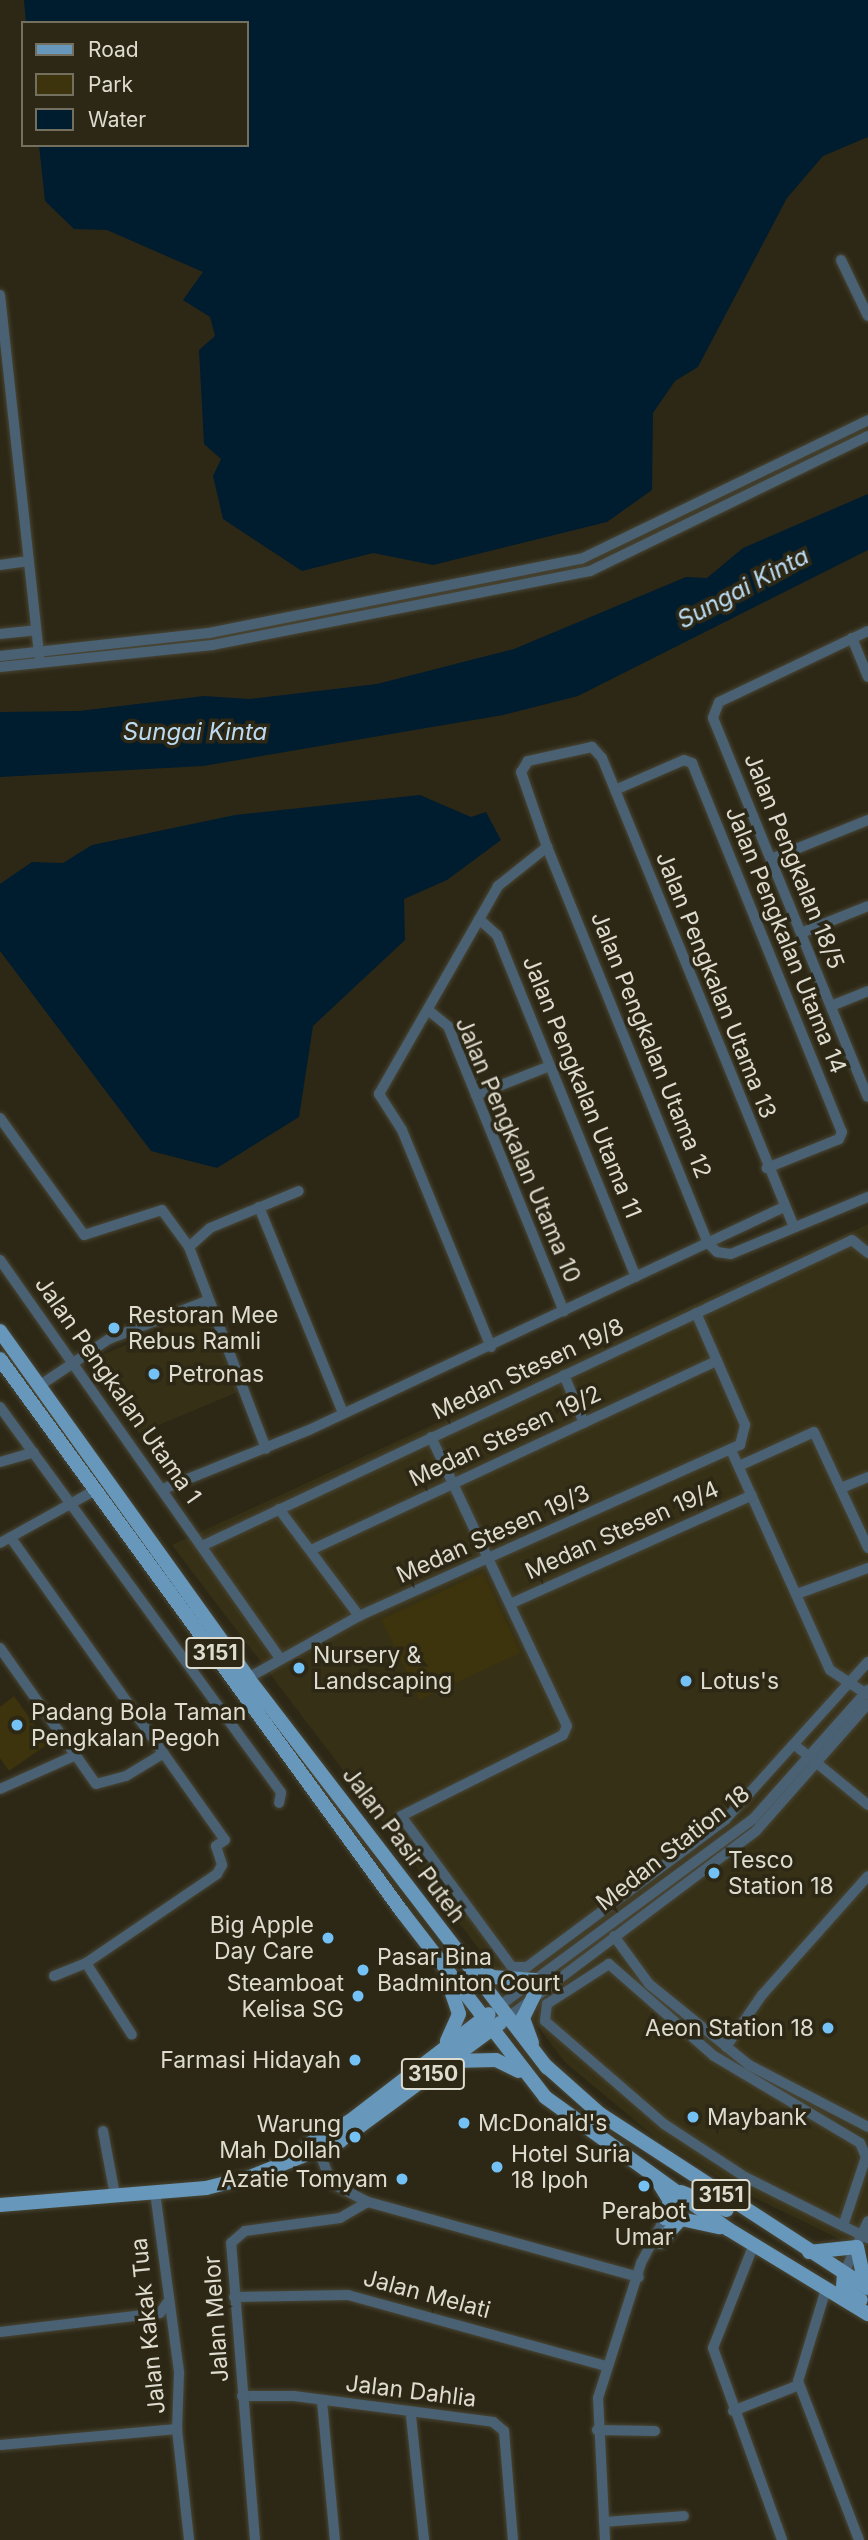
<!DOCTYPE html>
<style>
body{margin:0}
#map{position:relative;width:868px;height:2540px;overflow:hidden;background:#2d2816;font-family:Inter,sans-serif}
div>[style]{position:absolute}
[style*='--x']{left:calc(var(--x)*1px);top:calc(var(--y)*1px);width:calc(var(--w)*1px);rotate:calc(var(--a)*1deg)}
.built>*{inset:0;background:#363016}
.green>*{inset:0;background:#3d330c;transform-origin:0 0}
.water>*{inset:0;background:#001c2f}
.roads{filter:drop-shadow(0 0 2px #494534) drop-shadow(0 0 2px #494534)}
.minor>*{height:10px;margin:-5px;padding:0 5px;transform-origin:5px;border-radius:5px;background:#496172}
.major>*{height:14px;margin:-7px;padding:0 7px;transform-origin:7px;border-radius:7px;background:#6798bb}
.dots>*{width:19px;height:19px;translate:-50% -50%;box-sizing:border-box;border:4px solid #2d2816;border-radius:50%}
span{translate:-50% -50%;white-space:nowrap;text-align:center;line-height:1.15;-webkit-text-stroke:7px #2d2816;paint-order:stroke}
.shield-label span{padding:2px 5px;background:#2d2816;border:2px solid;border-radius:5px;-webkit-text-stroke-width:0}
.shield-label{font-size:21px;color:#dedbcf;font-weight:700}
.street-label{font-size:23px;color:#dedbcf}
.poi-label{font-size:23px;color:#dedbcf}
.left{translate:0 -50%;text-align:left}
.right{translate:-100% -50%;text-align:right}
.water-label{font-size:24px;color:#bbdbf2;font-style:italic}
.legend{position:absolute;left:21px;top:21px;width:228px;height:126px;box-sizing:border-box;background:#2d2816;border:2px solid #747060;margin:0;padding:9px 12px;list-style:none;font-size:21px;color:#dedbcf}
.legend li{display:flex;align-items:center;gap:14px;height:35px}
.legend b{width:35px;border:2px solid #747060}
</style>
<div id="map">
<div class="built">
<i style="clip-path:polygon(868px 1224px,868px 2253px,739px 2190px,656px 2138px,565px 2062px,172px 1545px)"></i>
<i style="clip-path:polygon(197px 1314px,208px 1319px,238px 1392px,139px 1433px,92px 1369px,95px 1358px)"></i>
</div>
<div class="green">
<i style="left:483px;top:1572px;width:89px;height:112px;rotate:65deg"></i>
<i style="clip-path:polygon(14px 1696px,48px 1744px,9px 1771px,0 1758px,0 1707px)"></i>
</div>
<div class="water">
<i style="clip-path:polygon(24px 0,868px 0,868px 137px,823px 156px,787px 198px,698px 367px,675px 381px,653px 413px,652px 490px,607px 522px,433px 565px,373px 553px,302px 571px,223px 519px,213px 476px,221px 459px,204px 444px,199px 350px,215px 336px,210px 317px,183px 300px,203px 272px,107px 230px,74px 229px,45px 201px,39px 145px,247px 145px,247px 23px,26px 23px)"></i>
<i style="clip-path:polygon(868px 494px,868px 550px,578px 696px,503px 715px,203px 766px,0 777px,0 712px,79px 711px,204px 696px,249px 699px,377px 684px,514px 649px,686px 577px,707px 578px,743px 548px)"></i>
<i style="clip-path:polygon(420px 795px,471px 817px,486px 812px,501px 840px,447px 880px,404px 899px,405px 940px,313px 1026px,299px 1117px,217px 1168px,151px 1151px,0 951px,0 884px,32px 862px,63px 863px,92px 845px,235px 815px)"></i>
</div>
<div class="roads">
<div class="minor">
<i style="--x:841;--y:260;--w:62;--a:64.3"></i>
<i style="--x:0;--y:295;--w:363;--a:83.8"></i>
<i style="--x:0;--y:565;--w:29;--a:-8"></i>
<i style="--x:868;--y:631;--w:165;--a:154.5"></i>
<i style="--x:719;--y:702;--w:17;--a:111"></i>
<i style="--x:713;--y:718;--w:409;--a:67.8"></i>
<i style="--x:0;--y:634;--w:36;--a:-6"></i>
<i style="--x:852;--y:638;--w:42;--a:67.7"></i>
<i style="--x:0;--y:656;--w:210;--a:-6.3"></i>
<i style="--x:209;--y:633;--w:379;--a:-11.3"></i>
<i style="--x:581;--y:559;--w:319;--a:-25.8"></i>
<i style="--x:0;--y:667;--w:214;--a:-5.9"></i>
<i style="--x:213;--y:645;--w:384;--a:-11.1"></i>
<i style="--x:590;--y:571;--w:309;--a:-25.9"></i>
<i style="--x:615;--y:790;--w:75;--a:-23.5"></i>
<i style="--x:684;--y:760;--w:9;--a:21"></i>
<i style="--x:692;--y:763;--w:398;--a:67.9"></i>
<i style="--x:842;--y:1132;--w:8;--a:113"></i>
<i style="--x:839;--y:1139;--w:78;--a:158.1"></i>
<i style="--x:771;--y:859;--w:105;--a:-21.9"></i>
<i style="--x:479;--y:919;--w:24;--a:42"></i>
<i style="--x:497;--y:935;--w:369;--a:67.9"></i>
<i style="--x:801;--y:933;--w:72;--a:-21.9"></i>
<i style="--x:831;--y:1006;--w:40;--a:-22"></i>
<i style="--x:428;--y:1010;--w:26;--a:39"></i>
<i style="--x:448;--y:1026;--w:308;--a:67.9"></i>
<i style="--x:476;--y:1095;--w:79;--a:-21.4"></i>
<i style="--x:0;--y:1118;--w:144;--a:54.3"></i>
<i style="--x:84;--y:1235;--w:82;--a:-17.8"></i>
<i style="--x:162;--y:1210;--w:46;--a:53.9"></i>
<i style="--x:189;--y:1247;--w:216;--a:69.1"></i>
<i style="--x:259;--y:1207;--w:222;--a:67.8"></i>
<i style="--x:794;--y:1227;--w:507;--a:-112.26"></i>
<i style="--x:602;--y:758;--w:15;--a:-132"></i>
<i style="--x:592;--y:747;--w:66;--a:167.7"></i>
<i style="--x:528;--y:761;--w:13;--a:122"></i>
<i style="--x:521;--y:772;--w:79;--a:70.9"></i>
<i style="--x:547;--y:847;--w:427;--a:67.9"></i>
<i style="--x:708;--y:1243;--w:13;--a:45"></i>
<i style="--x:717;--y:1252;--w:14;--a:8"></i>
<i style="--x:731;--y:1254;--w:148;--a:-22.6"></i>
<i style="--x:189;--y:1247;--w:28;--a:-42"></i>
<i style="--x:210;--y:1228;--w:96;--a:-22.6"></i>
<i style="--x:0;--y:1260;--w:487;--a:54.9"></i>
<i style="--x:491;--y:1347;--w:235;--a:-112.3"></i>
<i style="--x:402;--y:1130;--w:43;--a:-122.6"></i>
<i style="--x:379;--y:1094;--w:240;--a:-60.2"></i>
<i style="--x:498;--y:886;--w:63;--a:-38.5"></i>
<i style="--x:564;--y:1375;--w:52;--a:67.4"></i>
<i style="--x:39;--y:1386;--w:84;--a:-33.9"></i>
<i style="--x:109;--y:1339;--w:107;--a:-21.3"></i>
<i style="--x:0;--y:1407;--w:477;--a:53.9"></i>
<i style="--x:281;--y:1793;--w:10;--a:101"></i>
<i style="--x:431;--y:1437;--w:319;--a:64.8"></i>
<i style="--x:567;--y:1726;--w:10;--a:114"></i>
<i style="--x:563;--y:1735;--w:181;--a:153.4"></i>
<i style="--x:401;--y:1816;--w:187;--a:53.7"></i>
<i style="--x:512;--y:1967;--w:15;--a:0"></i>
<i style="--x:527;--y:1967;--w:248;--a:-36.6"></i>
<i style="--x:726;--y:1819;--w:212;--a:-47.9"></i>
<i style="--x:731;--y:1450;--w:241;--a:65.8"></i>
<i style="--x:830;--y:1670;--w:45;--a:33.3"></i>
<i style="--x:0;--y:1462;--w:35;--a:-16"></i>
<i style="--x:739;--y:1466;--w:82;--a:-24.4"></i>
<i style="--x:814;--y:1432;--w:128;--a:65"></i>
<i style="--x:841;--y:1488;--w:29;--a:-22"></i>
<i style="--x:163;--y:1489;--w:157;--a:-22"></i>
<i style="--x:309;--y:1430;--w:525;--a:-25.15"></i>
<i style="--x:279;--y:1509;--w:134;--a:53.2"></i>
<i style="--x:11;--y:1538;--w:370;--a:54.7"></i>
<i style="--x:225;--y:1840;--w:11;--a:146"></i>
<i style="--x:216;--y:1846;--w:20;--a:72"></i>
<i style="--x:222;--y:1865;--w:10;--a:119"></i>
<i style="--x:217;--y:1874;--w:158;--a:145.8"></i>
<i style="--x:86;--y:1963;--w:85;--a:57.4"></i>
<i style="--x:0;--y:1543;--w:111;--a:-29.1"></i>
<i style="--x:202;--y:1546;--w:718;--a:-25.21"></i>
<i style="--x:852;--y:1240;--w:21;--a:39"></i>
<i style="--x:311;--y:1550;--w:448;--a:-25"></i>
<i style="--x:797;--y:1594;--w:76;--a:-20.1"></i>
<i style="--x:510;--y:1604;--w:265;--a:-24.2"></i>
<i style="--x:0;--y:1648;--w:166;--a:54.8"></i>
<i style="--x:96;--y:1784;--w:31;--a:-15"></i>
<i style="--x:126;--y:1776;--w:44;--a:-31.2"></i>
<i style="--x:248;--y:1678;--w:127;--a:-29.2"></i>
<i style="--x:359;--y:1616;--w:418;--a:-24.2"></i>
<i style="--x:740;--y:1445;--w:21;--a:-76"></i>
<i style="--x:745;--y:1425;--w:122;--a:-113.6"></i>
<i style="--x:796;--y:1746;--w:93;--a:39.3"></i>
<i style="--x:0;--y:1789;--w:83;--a:-24.1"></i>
<i style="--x:614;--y:1936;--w:59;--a:53.9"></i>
<i style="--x:649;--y:1984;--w:129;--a:39"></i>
<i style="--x:749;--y:2065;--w:134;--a:27.5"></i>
<i style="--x:54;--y:1976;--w:35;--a:-22"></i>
<i style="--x:498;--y:2007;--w:317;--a:-36.4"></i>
<i style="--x:753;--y:1819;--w:173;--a:-48.3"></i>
<i style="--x:507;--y:2018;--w:311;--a:-36.9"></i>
<i style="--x:756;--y:1831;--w:169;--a:-48.6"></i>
<i style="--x:726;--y:2047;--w:63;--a:-55.3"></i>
<i style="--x:762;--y:1995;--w:159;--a:-48.3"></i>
<i style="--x:103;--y:2131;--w:65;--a:79.4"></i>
<i style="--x:319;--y:2151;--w:34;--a:69"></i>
<i style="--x:331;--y:2183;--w:42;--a:27.2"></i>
<i style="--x:368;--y:2202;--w:281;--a:15.5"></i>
<i style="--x:155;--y:2192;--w:183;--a:82.4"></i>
<i style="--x:179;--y:2373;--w:56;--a:92"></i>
<i style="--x:177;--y:2429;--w:112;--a:83.8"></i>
<i style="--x:843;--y:2226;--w:73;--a:-71.6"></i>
<i style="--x:866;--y:2157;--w:15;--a:-113"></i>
<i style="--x:860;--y:2143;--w:170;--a:-149.2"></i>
<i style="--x:714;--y:2056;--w:140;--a:-138.8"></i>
<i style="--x:609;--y:1964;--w:74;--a:147.2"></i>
<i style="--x:547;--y:2004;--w:17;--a:97"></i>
<i style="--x:545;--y:2021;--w:157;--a:40.9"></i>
<i style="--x:664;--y:2124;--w:97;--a:33.2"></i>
<i style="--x:745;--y:2177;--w:110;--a:26.6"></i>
<i style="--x:843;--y:2226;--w:28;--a:26"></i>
<i style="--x:667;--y:2228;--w:35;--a:-61"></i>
<i style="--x:754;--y:2244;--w:112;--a:111.5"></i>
<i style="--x:713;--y:2348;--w:204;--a:70.2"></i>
<i style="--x:844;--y:2273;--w:57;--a:-65.2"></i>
<i style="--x:826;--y:2289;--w:96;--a:106.9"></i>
<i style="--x:798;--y:2381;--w:170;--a:69"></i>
<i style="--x:234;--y:2297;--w:114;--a:-1"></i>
<i style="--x:348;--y:2295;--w:267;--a:15.4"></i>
<i style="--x:0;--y:2332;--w:161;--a:-6.8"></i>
<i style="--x:160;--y:2313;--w:12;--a:-55"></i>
<i style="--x:242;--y:2396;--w:52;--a:0"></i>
<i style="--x:294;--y:2396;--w:201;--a:7.4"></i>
<i style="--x:493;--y:2422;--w:14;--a:39"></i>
<i style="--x:504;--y:2431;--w:109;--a:85.3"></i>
<i style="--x:322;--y:2401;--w:140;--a:84.7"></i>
<i style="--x:733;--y:2411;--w:71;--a:-21.5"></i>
<i style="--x:411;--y:2416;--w:125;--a:84"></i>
<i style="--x:597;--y:2430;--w:58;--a:1"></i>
<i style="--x:0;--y:2445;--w:178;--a:-5.2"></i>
<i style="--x:604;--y:2522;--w:80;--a:-4.3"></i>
<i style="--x:255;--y:2540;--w:298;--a:-94.6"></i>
<i style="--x:231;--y:2243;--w:18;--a:-41"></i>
<i style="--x:245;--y:2231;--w:96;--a:-7.8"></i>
<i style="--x:340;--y:2218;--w:32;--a:-30"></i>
<i style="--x:605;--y:2540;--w:142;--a:-92.8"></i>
<i style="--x:598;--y:2398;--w:142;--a:-72.3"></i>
<i style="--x:641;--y:2263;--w:55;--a:-62"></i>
</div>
<div class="major">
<i style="--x:0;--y:1331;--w:427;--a:54.4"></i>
<i style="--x:248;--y:1678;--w:491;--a:52.5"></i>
<i style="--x:547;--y:2067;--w:71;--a:41.6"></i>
<i style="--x:600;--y:2114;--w:320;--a:33"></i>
<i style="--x:0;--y:1359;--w:685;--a:53.97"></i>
<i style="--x:403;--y:1913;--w:232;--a:52.3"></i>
<i style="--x:545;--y:2097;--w:226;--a:35.8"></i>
<i style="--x:728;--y:2229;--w:164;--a:31.3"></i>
<i style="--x:466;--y:1958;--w:32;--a:36"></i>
<i style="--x:492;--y:1977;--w:43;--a:4"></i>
<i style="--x:446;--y:1976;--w:40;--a:71.1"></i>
<i style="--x:459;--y:2014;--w:30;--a:114"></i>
<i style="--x:532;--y:2043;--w:27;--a:-110"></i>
<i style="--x:523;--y:2018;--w:28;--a:-64"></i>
<i style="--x:452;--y:2061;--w:44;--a:-1.3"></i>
<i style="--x:496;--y:2060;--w:25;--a:26"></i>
<i style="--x:307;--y:2145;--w:49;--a:-29.2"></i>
<i style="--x:350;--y:2121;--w:175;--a:-37.6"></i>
<i style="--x:660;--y:2185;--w:19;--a:58"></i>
<i style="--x:670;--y:2201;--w:18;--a:106"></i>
<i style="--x:681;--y:2192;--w:49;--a:21.4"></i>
<i style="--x:0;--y:2205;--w:207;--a:-4.7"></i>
<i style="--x:206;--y:2188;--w:45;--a:-14"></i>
<i style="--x:250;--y:2177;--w:97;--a:-21.8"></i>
<i style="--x:340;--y:2141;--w:199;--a:-36.4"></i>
<i style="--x:660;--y:2242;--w:31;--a:-48"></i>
<i style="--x:681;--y:2219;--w:40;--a:12"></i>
<i style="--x:809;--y:2252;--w:48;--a:-5.9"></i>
<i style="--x:857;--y:2247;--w:39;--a:78"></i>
<i style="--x:844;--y:2273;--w:14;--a:94"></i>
<i style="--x:843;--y:2287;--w:22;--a:36"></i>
</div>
</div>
<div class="dots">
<i style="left:114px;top:1328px;background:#73c1f5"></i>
<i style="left:154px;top:1374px;background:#73c1f5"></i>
<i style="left:299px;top:1668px;background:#73c1f5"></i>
<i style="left:686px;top:1681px;background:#73c1f5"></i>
<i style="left:17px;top:1725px;background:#73c1f5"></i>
<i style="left:714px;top:1873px;background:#73c1f5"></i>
<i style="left:328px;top:1938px;background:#73c1f5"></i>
<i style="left:363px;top:1970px;background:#73c1f5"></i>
<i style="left:358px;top:1996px;background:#73c1f5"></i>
<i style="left:828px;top:2028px;background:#73c1f5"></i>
<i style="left:355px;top:2060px;background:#73c1f5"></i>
<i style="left:693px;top:2117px;background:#73c1f5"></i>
<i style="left:464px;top:2123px;background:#73c1f5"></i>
<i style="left:355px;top:2137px;background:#73c1f5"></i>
<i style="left:497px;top:2167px;background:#73c1f5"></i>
<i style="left:402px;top:2179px;background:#73c1f5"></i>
<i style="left:644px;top:2186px;background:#73c1f5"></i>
</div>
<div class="shield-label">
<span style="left:215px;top:1653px">3151</span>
<span style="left:433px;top:2074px">3150</span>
<span style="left:721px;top:2195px">3151</span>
</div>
<div class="street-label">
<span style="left:794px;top:861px;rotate:68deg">Jalan Pengkalan 18/5</span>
<span style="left:786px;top:940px;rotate:68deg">Jalan Pengkalan Utama 14</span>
<span style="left:716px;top:985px;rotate:68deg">Jalan Pengkalan Utama 13</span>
<span style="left:651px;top:1045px;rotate:68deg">Jalan Pengkalan Utama 12</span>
<span style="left:582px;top:1087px;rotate:68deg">Jalan Pengkalan Utama 11</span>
<span style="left:518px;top:1150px;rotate:67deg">Jalan Pengkalan Utama 10</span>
<span style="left:528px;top:1369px;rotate:-25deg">Medan Stesen 19/8</span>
<span style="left:118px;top:1390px;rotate:55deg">Jalan Pengkalan Utama 1</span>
<span style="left:505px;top:1436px;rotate:-25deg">Medan Stesen 19/2</span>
<span style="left:622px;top:1530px;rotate:-24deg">Medan Stesen 19/4</span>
<span style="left:493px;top:1534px;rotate:-24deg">Medan Stesen 19/3</span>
<span style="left:404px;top:1845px;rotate:53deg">Jalan Pasir Puteh</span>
<span style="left:673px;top:1848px;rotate:-38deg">Medan Station 18</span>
<span style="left:427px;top:2294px;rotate:15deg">Jalan Melati</span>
<span style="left:216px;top:2319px;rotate:-94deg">Jalan Melor</span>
<span style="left:148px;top:2326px;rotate:-96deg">Jalan Kakak Tua</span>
<span style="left:411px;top:2391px;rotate:7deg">Jalan Dahlia</span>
</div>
<div class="poi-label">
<span class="left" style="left:128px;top:1328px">Restoran Mee<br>Rebus Ramli</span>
<span class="left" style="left:168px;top:1374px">Petronas</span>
<span class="left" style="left:313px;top:1668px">Nursery &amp;<br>Landscaping</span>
<span class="left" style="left:700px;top:1681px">Lotus's</span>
<span class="left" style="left:31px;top:1725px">Padang Bola Taman<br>Pengkalan Pegoh</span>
<span class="left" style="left:728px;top:1873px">Tesco<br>Station 18</span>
<span class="right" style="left:314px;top:1938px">Big Apple<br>Day Care</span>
<span class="left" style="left:377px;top:1970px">Pasar Bina<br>Badminton Court</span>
<span class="right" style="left:344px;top:1996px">Steamboat<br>Kelisa SG</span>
<span class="right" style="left:814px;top:2028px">Aeon Station 18</span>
<span class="right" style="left:341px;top:2060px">Farmasi Hidayah</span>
<span class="left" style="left:707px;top:2117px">Maybank</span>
<span class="left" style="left:478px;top:2123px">McDonald's</span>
<span class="right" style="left:341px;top:2137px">Warung<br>Mah Dollah</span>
<span class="left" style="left:511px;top:2167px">Hotel Suria<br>18 Ipoh</span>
<span class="right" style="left:388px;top:2179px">Azatie Tomyam</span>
<span style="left:644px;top:2224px">Perabot<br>Umar</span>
</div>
<div class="water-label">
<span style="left:743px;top:588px;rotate:-28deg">Sungai Kinta</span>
<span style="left:195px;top:732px">Sungai Kinta</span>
</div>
<ul class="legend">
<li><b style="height:9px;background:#6798bb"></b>Road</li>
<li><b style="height:19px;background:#3d330c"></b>Park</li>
<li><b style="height:19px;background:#001c2f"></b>Water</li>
</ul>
</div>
